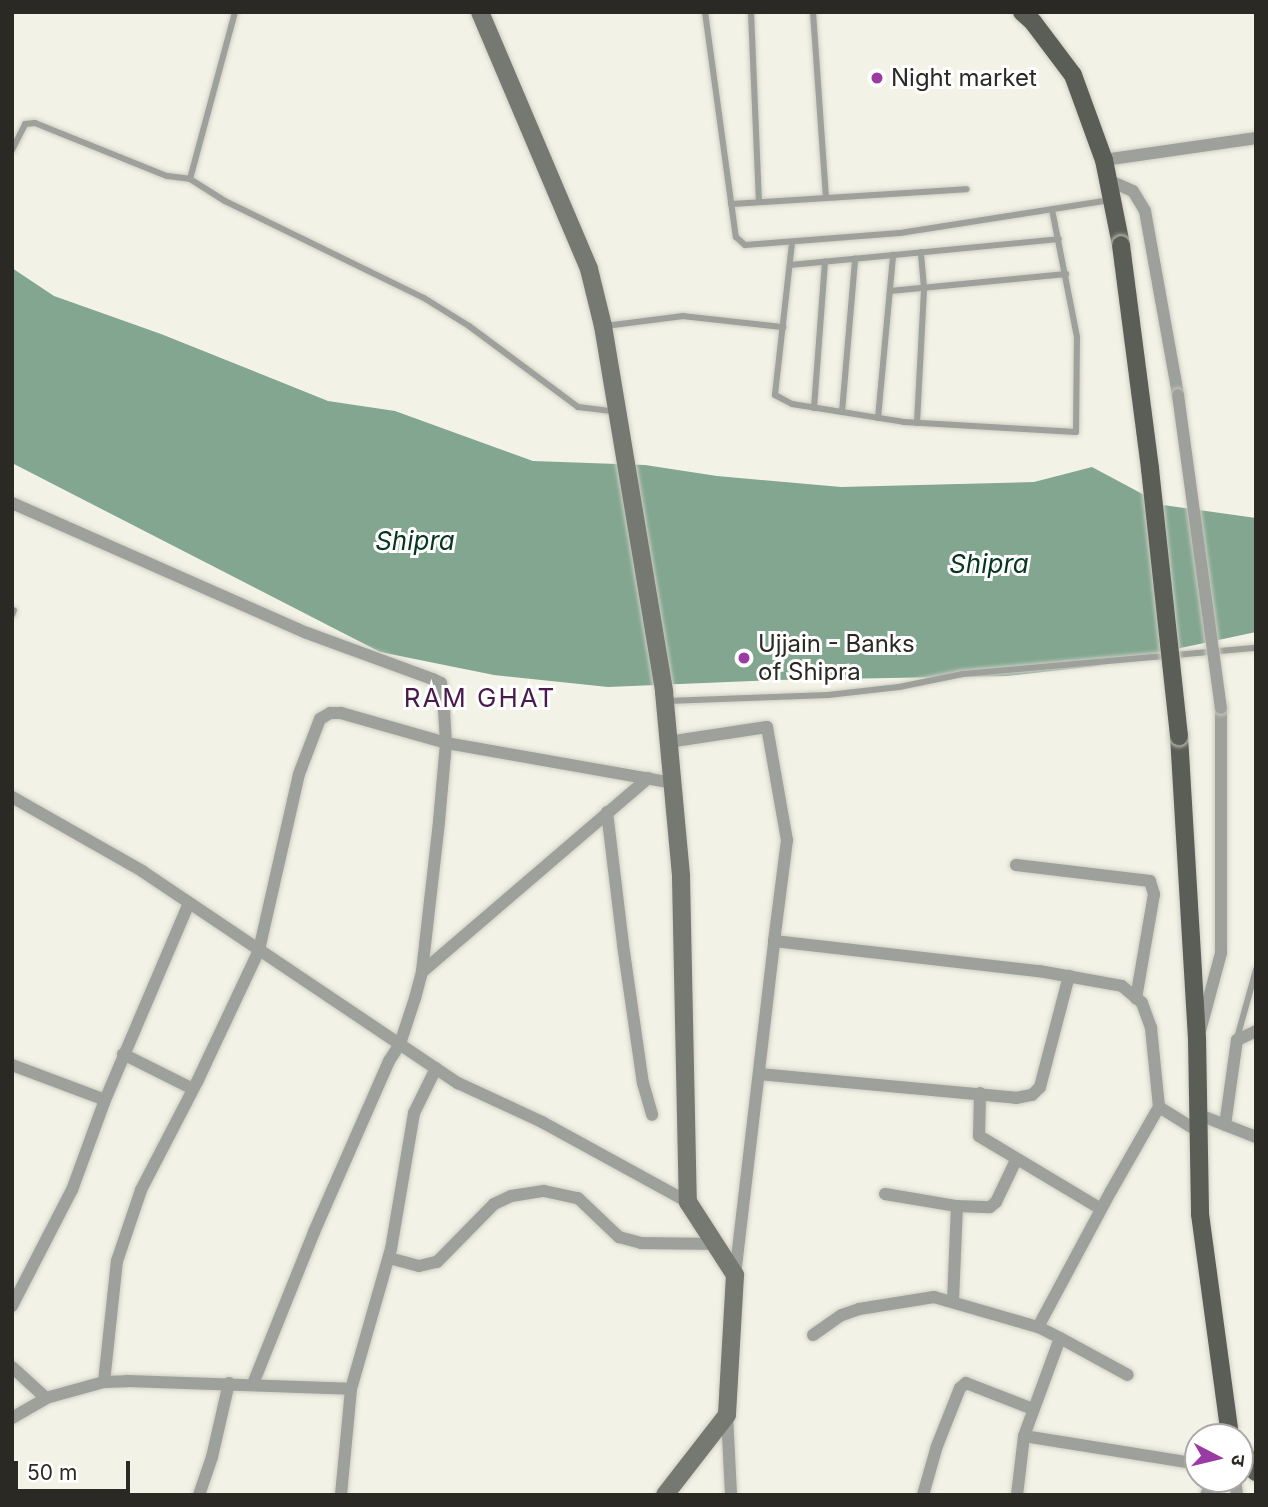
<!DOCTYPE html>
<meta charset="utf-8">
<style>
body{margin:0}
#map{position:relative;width:1268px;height:1507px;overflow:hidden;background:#f3f2e6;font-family:Inter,"Noto Sans Devanagari",sans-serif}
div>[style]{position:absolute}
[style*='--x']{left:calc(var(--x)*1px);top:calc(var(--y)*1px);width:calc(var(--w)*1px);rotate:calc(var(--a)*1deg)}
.water>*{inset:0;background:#82a690}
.roads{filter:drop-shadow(0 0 2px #cfcec3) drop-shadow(0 0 2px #cfcec3)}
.lane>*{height:6px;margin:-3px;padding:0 3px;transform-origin:3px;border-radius:3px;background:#9ea09b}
.street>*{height:12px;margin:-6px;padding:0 6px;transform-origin:6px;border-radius:6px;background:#9ea09b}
.secondary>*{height:18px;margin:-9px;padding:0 9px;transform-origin:9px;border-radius:9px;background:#767972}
.primary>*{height:18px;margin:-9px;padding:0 9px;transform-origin:9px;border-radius:9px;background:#5a5e56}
.bridges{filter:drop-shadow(0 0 2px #cfcec3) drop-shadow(0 0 2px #cfcec3)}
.street-bridge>*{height:12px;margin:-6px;padding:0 6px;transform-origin:6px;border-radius:6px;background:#9ea09b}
.primary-bridge>*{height:18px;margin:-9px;padding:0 9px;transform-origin:9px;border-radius:9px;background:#5a5e56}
.dots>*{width:19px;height:19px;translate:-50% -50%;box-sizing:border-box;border:4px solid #fff;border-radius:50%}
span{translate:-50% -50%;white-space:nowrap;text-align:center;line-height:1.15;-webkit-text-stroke:6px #fff;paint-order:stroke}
.poi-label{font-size:24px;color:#2a2924}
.left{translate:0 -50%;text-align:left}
.water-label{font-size:26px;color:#063620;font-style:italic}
.neighbourhood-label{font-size:26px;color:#491b4d;letter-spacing:2px}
.frame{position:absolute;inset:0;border:14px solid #2a2924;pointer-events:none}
.north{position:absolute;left:1184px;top:1423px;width:70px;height:70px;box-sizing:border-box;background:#fff;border:2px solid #aaa9a7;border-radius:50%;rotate:97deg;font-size:19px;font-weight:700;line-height:28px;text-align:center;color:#2a2924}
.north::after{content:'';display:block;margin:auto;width:24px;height:32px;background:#9a3ba3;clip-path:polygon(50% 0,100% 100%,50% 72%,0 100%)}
.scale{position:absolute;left:14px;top:1461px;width:116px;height:32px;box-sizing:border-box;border:4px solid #2a2924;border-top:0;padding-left:9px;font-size:21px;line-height:24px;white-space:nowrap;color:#2a2924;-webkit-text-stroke:5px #fff;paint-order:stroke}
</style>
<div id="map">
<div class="water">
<i style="clip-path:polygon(12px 268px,54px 296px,161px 334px,328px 401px,395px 411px,533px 461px,645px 465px,717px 476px,841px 487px,1034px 482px,1092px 467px,1163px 505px,1256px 518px,1256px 632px,1096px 666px,1006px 676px,775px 680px,608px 687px,494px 675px,380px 652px,12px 463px)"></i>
</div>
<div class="roads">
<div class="lane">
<i style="--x:705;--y:12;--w:227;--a:82.2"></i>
<i style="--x:736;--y:237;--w:12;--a:42"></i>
<i style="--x:745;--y:245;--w:155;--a:-4.4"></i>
<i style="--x:900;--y:233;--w:213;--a:-8.9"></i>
<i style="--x:751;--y:12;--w:190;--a:87.6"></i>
<i style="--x:813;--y:12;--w:186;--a:86"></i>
<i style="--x:12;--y:150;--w:29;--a:-63"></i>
<i style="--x:25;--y:124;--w:10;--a:-6"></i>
<i style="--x:35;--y:123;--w:142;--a:21.9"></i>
<i style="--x:167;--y:176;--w:23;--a:7"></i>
<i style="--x:190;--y:179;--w:41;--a:32.2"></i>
<i style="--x:225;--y:201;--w:221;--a:26"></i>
<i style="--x:424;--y:298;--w:53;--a:31.9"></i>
<i style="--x:469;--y:326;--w:136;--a:36.6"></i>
<i style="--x:578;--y:407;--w:38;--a:7"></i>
<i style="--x:190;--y:179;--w:173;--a:-74.9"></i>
<i style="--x:731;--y:204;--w:236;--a:-3.6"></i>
<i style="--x:792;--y:243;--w:153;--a:96.4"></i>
<i style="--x:775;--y:395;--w:19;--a:28"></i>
<i style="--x:792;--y:404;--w:113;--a:9.1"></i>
<i style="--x:904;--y:422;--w:172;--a:3.3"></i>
<i style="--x:1076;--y:432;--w:95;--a:-89.4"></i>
<i style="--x:1077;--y:337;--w:130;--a:-101.1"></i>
<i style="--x:790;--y:265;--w:270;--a:-5.5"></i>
<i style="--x:890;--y:291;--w:177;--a:-5.5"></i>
<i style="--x:605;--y:326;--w:79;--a:-7.3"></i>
<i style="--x:683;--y:316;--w:101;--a:6.3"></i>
<i style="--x:814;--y:408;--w:147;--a:-85.7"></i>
<i style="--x:842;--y:412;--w:154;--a:-85.1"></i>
<i style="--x:878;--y:418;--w:164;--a:-84.7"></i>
<i style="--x:917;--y:423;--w:135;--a:-87"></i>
<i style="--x:924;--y:288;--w:36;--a:-95"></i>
<i style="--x:12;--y:615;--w:5;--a:-68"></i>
<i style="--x:667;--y:701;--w:161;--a:-2.1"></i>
<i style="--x:828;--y:695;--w:71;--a:-6.4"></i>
<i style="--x:899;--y:687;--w:65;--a:-11.5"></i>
<i style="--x:963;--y:674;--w:294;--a:-5.1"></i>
<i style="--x:1237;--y:1038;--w:71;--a:-74.4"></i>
</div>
<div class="street">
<i style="--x:1104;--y:160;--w:154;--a:-8.2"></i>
<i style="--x:1108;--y:180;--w:27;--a:24"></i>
<i style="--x:1133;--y:191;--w:23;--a:59"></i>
<i style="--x:1145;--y:211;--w:187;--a:79.8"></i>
<i style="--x:12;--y:503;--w:322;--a:23.8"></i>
<i style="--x:307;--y:633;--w:134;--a:20.1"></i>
<i style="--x:433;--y:679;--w:9;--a:27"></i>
<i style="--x:441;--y:683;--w:10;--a:79"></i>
<i style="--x:443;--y:693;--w:50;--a:86.6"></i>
<i style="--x:446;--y:743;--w:79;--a:95.1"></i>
<i style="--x:439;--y:822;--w:151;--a:96.5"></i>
<i style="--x:422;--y:972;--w:27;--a:105"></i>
<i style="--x:415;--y:998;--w:48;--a:108.1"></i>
<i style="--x:400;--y:1044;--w:20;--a:123"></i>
<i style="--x:389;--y:1061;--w:187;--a:113.7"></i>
<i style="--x:314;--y:1232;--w:164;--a:111.9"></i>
<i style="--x:668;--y:742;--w:100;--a:-8.6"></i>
<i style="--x:767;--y:727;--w:115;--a:80"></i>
<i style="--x:787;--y:840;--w:102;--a:97.3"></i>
<i style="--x:12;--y:797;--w:150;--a:29.6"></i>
<i style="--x:142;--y:871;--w:381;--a:33.9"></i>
<i style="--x:458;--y:1083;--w:93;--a:24.9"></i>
<i style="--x:542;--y:1122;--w:166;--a:28.7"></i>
<i style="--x:607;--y:812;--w:134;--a:83.1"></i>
<i style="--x:623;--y:945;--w:139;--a:81.8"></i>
<i style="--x:643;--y:1083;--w:33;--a:74"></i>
<i style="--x:1016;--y:865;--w:135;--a:6.8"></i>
<i style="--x:1150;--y:881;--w:14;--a:73"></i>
<i style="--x:1154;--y:894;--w:106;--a:99.8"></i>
<i style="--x:422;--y:972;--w:298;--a:-40.6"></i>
<i style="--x:1200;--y:1031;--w:81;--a:-74.9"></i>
<i style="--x:1221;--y:953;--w:245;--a:-90"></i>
<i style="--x:123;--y:1054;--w:78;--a:26.6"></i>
<i style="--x:12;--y:1065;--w:99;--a:20.6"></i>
<i style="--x:759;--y:1074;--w:258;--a:5.3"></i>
<i style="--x:1016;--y:1098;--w:16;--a:-11"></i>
<i style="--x:1032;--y:1095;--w:11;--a:-45"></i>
<i style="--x:1040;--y:1087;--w:115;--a:-75.4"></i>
<i style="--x:980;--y:1093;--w:43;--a:91.3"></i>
<i style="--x:979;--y:1136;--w:142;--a:30.9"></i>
<i style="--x:1197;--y:1114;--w:63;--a:21.3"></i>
<i style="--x:1225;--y:1125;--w:86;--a:-82"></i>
<i style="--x:1237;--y:1040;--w:21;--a:-25"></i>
<i style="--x:885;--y:1194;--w:73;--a:9.5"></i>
<i style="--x:957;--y:1206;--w:33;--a:2"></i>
<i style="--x:990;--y:1207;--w:8;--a:-40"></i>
<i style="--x:996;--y:1202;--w:47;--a:-64.5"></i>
<i style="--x:389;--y:1258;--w:31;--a:15"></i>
<i style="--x:419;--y:1266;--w:18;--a:-13"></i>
<i style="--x:437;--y:1262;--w:81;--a:-45.5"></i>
<i style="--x:494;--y:1204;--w:19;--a:-25"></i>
<i style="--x:511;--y:1196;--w:33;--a:-9"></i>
<i style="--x:544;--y:1191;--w:35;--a:12"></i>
<i style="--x:578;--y:1198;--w:57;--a:43.6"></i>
<i style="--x:619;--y:1237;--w:23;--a:15"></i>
<i style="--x:641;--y:1243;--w:74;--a:0.8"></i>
<i style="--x:735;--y:1275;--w:336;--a:-83.3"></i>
<i style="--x:774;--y:941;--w:267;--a:6.5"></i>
<i style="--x:1039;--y:971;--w:84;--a:10.2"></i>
<i style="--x:1122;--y:986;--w:26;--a:40"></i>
<i style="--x:1142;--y:1003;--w:27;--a:70"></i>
<i style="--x:1151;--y:1028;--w:79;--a:84.2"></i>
<i style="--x:953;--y:1301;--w:95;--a:-87.6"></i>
<i style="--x:12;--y:1306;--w:131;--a:-62.7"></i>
<i style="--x:72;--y:1190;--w:96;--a:-69.9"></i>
<i style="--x:105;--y:1100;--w:214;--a:-66.9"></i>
<i style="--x:813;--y:1335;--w:35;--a:-35"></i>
<i style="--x:842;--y:1315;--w:18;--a:-19"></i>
<i style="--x:859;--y:1309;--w:76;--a:-9.1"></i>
<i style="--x:934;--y:1297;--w:108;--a:16.1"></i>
<i style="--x:1060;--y:1338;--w:77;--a:28.6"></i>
<i style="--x:12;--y:1367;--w:46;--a:42.4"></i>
<i style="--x:46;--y:1398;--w:60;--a:-15.4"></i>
<i style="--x:104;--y:1382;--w:23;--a:-2"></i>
<i style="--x:127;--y:1381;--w:224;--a:2"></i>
<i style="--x:351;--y:1389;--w:106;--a:95.4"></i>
<i style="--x:104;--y:1382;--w:122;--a:-83.9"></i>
<i style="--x:117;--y:1261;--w:75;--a:-71.3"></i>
<i style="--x:141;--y:1190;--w:122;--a:-62.6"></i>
<i style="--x:197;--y:1082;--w:146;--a:-64.8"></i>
<i style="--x:259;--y:950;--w:180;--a:-77.2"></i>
<i style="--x:299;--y:774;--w:59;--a:-69.1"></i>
<i style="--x:320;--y:719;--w:12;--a:-31"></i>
<i style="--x:330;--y:713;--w:11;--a:0"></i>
<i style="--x:341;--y:713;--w:109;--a:15.9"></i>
<i style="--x:446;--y:743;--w:231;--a:10"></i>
<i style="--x:351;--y:1389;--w:146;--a:-74.1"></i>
<i style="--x:391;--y:1249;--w:138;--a:-80.4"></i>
<i style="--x:414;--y:1113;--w:50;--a:-63.9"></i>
<i style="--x:727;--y:1415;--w:80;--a:87.1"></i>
<i style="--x:12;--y:1418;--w:39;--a:-30"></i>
<i style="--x:1024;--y:1436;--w:104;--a:-69.8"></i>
<i style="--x:1060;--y:1338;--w:25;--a:-153"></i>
<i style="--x:1038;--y:1327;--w:154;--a:-61.8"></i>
<i style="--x:1111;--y:1191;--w:97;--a:-60.3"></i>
<i style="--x:1159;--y:1107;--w:44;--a:31.9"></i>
<i style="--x:1235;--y:1479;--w:16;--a:83"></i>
<i style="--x:199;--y:1495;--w:40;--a:-71.1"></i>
<i style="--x:212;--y:1457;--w:76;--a:-77.1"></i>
<i style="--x:923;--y:1495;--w:51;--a:-74.1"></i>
<i style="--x:937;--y:1446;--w:62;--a:-68.4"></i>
<i style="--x:960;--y:1388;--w:8;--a:-40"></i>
<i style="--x:966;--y:1383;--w:72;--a:21.2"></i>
<i style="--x:1017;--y:1495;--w:59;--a:-83.2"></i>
<i style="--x:1024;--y:1436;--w:176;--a:9.1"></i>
<i style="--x:1206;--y:1495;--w:18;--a:-63"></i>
</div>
<div class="secondary">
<i style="--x:480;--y:12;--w:279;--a:67"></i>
<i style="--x:589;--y:269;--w:59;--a:76.2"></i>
<i style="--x:603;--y:326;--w:371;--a:80.5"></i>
<i style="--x:664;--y:692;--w:186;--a:84.7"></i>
<i style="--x:681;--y:877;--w:325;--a:88.8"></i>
<i style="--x:688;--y:1202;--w:87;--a:57.2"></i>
<i style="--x:735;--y:1275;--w:140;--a:93.3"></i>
<i style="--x:727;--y:1415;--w:101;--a:127.8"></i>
</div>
<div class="primary">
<i style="--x:1022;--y:12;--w:15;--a:42"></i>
<i style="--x:1033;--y:22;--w:66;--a:53"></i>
<i style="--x:1073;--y:75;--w:90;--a:70"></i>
<i style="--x:1104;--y:160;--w:87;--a:78.7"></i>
<i style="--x:1179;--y:736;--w:303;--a:86.6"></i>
<i style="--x:1197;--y:1038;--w:176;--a:89"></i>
<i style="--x:1200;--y:1214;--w:225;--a:82.3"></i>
<i style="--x:1245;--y:1454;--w:10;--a:79"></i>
<i style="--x:1247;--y:1464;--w:12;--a:42"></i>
</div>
</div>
<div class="bridges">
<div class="street-bridge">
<i style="--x:1178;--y:395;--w:316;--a:82.2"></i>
</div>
<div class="primary-bridge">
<i style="--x:1121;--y:245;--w:226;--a:82.6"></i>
<i style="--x:1150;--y:469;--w:269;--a:83.8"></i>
</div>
</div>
<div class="dots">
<i style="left:877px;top:78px;background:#9a3ba3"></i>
<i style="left:744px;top:658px;background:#9a3ba3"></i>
</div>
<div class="poi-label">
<span class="left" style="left:891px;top:78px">Night market</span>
<span class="left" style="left:758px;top:658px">Ujjain - Banks<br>of Shipra</span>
</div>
<div class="water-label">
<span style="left:415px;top:541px">Shipra</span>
<span style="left:989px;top:564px">Shipra</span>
</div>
<div class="neighbourhood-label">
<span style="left:480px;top:698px">RAM GHAT</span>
</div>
<div class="frame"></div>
<div class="north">उ</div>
<div class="scale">50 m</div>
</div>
